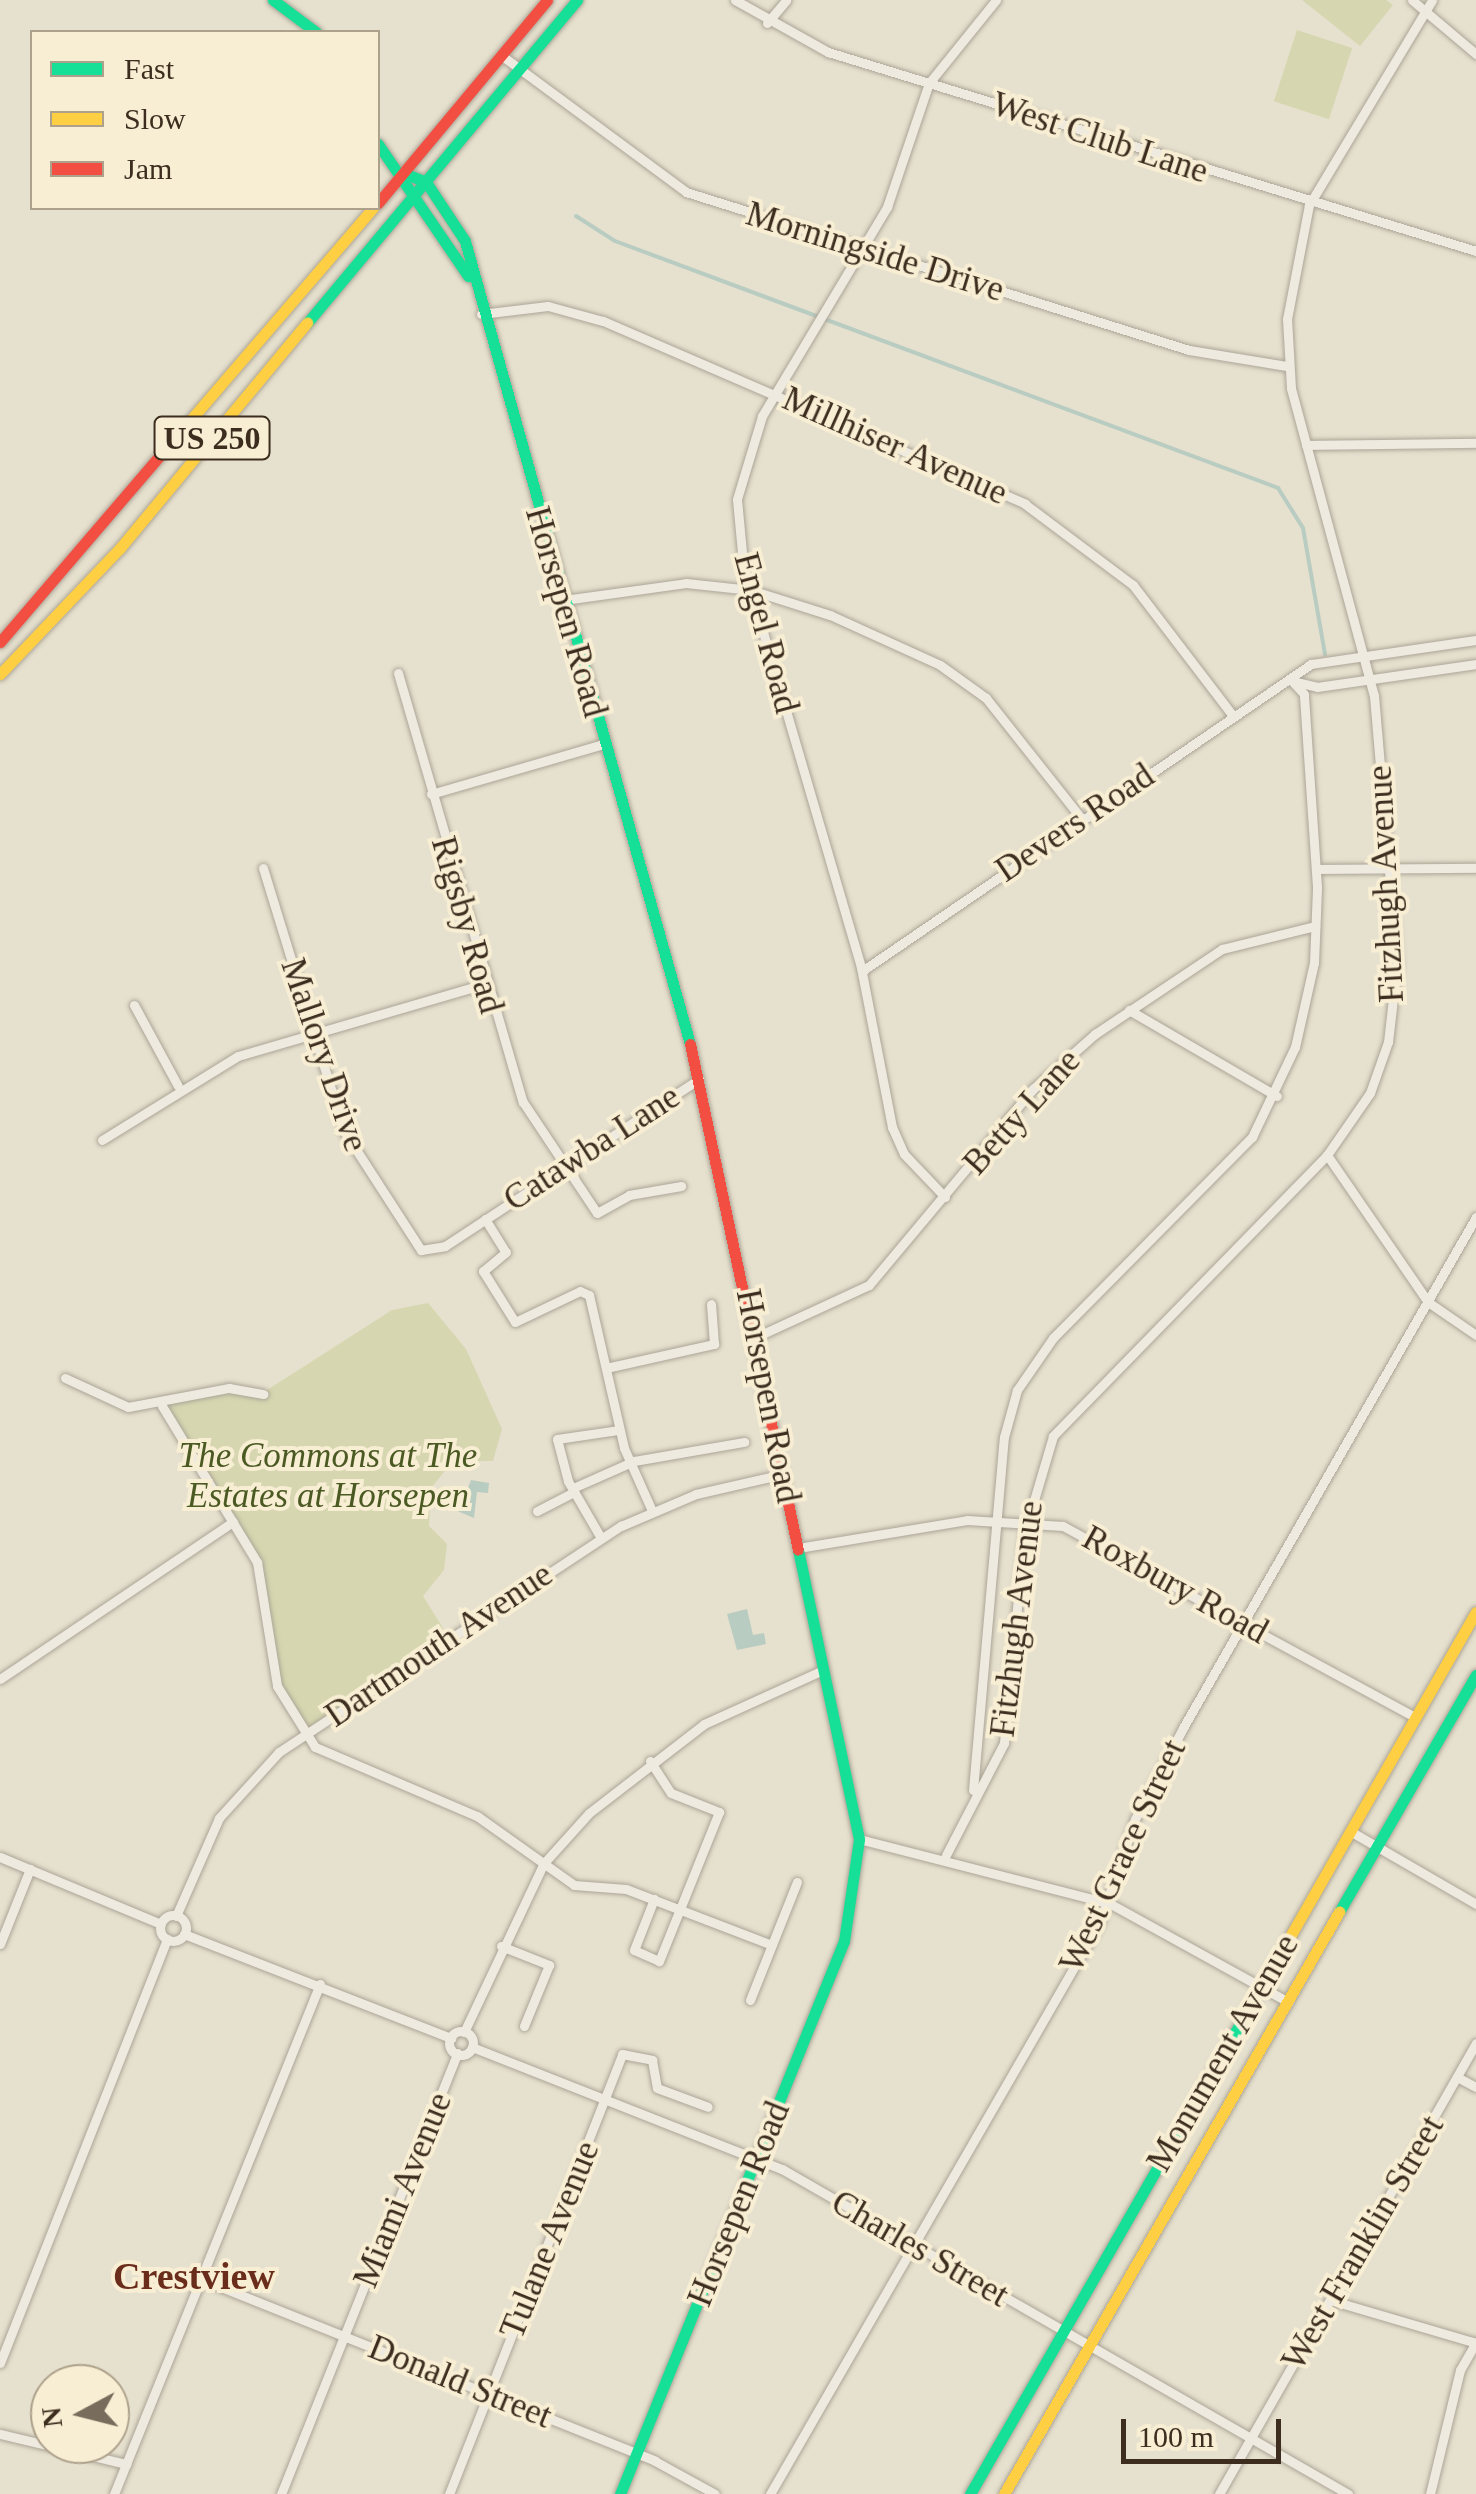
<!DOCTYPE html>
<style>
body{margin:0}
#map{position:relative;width:1476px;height:2494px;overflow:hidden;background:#e6e0ce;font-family:Georgia,serif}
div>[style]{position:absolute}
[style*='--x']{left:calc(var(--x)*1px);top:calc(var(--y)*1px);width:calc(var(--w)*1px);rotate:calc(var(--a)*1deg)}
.green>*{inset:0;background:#d6d7b0;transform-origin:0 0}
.water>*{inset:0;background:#b9ccc1}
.stream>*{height:4px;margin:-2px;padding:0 2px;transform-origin:2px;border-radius:2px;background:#b9ccc1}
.roads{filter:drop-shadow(0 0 2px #aca597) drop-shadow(0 0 2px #aca597)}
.street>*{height:9px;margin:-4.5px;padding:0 4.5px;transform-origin:4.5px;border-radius:4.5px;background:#eeeae0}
.street>.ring{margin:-4.5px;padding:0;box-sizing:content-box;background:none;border:9px solid #eeeae0;border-radius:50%}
.fast>*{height:11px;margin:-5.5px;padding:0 5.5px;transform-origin:5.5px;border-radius:5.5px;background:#16e098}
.slow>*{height:11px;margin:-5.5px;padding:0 5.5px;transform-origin:5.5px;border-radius:5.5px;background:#ffcf43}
.jam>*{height:11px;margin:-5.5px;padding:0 5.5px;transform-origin:5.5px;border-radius:5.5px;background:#f24e42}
span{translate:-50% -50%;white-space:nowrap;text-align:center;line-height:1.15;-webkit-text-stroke:8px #f8eed4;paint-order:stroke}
.shield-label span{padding:2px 8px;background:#f8eed4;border:2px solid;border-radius:8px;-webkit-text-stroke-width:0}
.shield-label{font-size:32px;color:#3c2d1e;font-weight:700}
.street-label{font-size:35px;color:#3c2d1e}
.park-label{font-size:35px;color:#4b5923;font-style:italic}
.neighbourhood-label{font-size:38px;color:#6b2d1b;font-weight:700}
.legend{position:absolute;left:30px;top:30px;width:350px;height:180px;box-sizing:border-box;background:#f8eed4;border:2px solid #ada18b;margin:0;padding:12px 18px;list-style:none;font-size:30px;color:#3c2d1e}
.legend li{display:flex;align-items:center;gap:20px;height:50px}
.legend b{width:50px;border:2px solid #ada18b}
.north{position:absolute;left:30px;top:2364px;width:100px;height:100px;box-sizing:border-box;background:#f8eed4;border:2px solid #ada18b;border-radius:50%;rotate:263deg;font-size:28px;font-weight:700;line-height:40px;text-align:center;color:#3c2d1e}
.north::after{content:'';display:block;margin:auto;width:35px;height:45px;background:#786c5c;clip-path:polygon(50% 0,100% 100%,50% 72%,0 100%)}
.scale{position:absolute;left:1121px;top:2419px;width:160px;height:45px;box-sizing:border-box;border:5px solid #3c2d1e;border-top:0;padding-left:12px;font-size:30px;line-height:35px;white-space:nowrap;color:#3c2d1e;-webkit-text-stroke:8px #f8eed4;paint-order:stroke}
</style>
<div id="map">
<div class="green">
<i style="clip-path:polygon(1302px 0,1386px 0,1393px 5px,1360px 46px)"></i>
<i style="left:1297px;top:30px;width:58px;height:75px;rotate:18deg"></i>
<i style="clip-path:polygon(428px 1303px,466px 1349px,502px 1429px,493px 1461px,453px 1461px,431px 1488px,429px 1526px,447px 1544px,444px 1570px,423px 1596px,449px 1638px,304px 1734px,280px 1693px,261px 1570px,158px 1407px,235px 1386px,264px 1392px,392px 1310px)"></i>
</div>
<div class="water">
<i style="clip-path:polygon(471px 1480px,489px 1483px,488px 1493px,477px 1492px,474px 1518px,448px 1507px,450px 1492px,465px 1496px)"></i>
<i style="clip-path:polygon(747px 1609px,753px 1635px,764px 1633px,766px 1644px,737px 1650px,727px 1614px)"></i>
</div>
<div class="stream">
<i style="--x:576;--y:216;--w:46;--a:32.7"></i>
<i style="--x:615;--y:241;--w:708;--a:20.43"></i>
<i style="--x:1278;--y:488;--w:47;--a:58"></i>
<i style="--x:1303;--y:528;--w:128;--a:80.1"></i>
</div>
<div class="roads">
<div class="street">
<i style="--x:735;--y:0;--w:107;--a:29.2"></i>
<i style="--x:828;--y:52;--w:678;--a:17.07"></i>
<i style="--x:1412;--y:0;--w:84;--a:40.2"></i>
<i style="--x:767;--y:23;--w:30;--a:-50"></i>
<i style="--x:501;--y:55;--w:230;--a:36.5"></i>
<i style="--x:686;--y:192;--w:527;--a:17.44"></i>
<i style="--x:1189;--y:350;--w:99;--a:9.3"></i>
<i style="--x:481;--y:314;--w:67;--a:-6.8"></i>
<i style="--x:548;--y:306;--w:57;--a:15.3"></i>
<i style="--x:603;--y:321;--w:460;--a:23.4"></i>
<i style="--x:1025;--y:504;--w:135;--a:36.9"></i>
<i style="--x:1133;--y:585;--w:165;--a:52.6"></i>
<i style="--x:1306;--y:445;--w:170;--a:-0.7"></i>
<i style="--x:564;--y:600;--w:123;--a:-7.9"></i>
<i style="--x:686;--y:583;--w:65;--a:6.1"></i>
<i style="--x:751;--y:590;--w:83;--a:17.6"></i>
<i style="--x:830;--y:615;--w:121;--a:24.4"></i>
<i style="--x:940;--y:665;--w:57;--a:35.7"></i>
<i style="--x:986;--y:698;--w:153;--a:51.6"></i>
<i style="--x:398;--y:673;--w:447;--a:73.8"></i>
<i style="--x:523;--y:1102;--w:133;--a:56.3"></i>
<i style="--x:597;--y:1213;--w:37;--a:-29"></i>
<i style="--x:629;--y:1195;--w:53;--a:-9.8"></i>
<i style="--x:1296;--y:682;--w:22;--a:13"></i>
<i style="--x:1317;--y:687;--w:161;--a:-8.2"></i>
<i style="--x:431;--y:794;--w:179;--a:-16.2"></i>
<i style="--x:263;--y:868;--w:275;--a:72.9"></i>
<i style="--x:344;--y:1131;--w:142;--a:57.1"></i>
<i style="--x:421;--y:1250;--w:24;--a:-9"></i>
<i style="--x:445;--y:1246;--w:304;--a:-33.3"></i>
<i style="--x:1316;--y:869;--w:160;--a:-0.4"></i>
<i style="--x:862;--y:971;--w:544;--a:-34.36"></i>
<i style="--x:1311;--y:664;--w:167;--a:-8.3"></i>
<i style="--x:134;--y:1005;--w:92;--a:61.5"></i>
<i style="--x:1129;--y:1010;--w:171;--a:30.2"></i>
<i style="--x:102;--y:1140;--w:160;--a:-31.7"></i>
<i style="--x:238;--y:1056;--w:257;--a:-16.3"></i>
<i style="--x:1327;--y:1155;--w:178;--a:55.5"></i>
<i style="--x:1428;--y:1302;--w:58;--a:34.5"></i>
<i style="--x:945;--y:1197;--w:59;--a:-133.6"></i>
<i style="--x:904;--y:1154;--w:30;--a:-114"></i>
<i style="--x:892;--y:1127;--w:163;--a:-101"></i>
<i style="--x:861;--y:967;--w:421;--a:-106.3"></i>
<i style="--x:743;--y:563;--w:64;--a:-95.4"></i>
<i style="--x:737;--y:499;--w:87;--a:-73.2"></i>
<i style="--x:762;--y:416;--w:244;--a:-59.1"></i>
<i style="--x:887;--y:207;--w:131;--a:-71.3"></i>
<i style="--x:929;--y:83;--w:107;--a:-51.1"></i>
<i style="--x:485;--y:1219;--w:39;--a:58"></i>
<i style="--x:506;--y:1252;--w:30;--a:140"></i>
<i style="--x:483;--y:1271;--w:60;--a:57.9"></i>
<i style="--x:515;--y:1322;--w:72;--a:-25.5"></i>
<i style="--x:580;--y:1291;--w:10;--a:24"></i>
<i style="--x:589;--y:1295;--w:157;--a:77.1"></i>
<i style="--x:624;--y:1448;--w:69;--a:66"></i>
<i style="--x:756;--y:1337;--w:124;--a:-24.7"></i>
<i style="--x:869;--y:1285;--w:256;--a:-50.1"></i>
<i style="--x:1033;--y:1089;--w:83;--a:-41.6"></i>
<i style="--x:1095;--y:1034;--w:153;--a:-33.8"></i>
<i style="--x:1222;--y:949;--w:96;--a:-13.9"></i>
<i style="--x:606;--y:1368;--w:111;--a:-12.5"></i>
<i style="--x:714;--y:1344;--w:40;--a:-94.3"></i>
<i style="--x:65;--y:1378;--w:69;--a:24.7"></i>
<i style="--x:128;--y:1407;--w:103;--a:-10.7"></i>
<i style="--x:229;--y:1388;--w:35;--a:10"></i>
<i style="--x:162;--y:1406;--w:183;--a:58.7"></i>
<i style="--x:257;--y:1562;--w:126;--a:80.8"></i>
<i style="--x:277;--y:1686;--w:72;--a:58.1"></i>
<i style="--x:315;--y:1747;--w:176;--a:23.1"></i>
<i style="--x:477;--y:1816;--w:119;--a:35.4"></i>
<i style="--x:574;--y:1885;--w:52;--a:4.4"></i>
<i style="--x:626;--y:1889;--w:156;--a:21"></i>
<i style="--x:573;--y:1488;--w:67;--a:-23.9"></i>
<i style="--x:634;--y:1461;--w:112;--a:-9.8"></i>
<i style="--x:537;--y:1511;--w:42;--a:-27.2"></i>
<i style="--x:601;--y:1538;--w:66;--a:-120.1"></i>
<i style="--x:568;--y:1481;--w:43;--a:-104.7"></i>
<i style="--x:557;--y:1439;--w:63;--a:-8.3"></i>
<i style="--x:798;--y:1548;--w:171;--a:-9.4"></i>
<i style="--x:967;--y:1520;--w:96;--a:3.6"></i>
<i style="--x:1063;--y:1526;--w:400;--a:28.5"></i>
<i style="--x:0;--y:1679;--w:281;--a:-34"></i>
<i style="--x:650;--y:1761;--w:38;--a:57"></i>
<i style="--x:671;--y:1793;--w:52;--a:21.6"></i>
<i style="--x:719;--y:1812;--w:161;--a:111.9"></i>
<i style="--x:659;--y:1961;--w:27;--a:-156"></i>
<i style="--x:634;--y:1950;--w:55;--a:-68.6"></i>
<i style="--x:973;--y:1790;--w:354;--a:-85"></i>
<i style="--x:1004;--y:1437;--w:49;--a:-74.5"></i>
<i style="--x:1017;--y:1390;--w:63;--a:-55.3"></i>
<i style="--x:1053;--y:1338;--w:283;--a:-45.3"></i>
<i style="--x:1252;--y:1137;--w:100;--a:-64.5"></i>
<i style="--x:1295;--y:1047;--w:86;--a:-77.3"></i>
<i style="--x:1314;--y:963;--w:76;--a:-87.7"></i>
<i style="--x:1317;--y:887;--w:193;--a:-93.9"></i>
<i style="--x:1304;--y:694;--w:16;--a:-133"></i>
<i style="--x:1350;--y:1831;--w:146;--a:30.1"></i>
<i style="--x:859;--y:1839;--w:258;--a:14.4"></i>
<i style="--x:1109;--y:1903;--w:205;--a:28.9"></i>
<i style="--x:946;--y:1855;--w:126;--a:-62.6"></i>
<i style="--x:1004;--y:1743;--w:210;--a:-84.5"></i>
<i style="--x:1024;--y:1534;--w:102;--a:-73.5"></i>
<i style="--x:1053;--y:1436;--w:392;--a:-45.7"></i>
<i style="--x:1327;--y:1155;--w:75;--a:-55.3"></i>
<i style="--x:1370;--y:1093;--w:54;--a:-70.6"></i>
<i style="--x:1388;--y:1042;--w:79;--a:-83.4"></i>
<i style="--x:1397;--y:964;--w:269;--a:-94.9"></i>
<i style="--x:1374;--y:696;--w:319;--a:-105.1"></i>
<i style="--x:1291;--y:388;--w:69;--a:-93.3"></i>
<i style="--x:1287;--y:319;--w:116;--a:-79.1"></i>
<i style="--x:1309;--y:205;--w:239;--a:-59"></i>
<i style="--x:0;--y:1857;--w:174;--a:22.6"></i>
<i class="ring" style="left:160px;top:1915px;width:17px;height:17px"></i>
<i style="--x:176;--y:1916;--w:107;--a:-66.3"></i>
<i style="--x:219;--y:1818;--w:89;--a:-47.7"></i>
<i style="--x:279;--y:1752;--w:410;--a:-33.5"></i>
<i style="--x:621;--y:1526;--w:82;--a:-23.1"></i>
<i style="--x:696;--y:1494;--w:89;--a:-12.9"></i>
<i style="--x:184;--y:1934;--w:287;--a:21.3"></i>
<i style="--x:0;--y:1944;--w:81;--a:-68.2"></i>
<i style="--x:501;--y:1946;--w:52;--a:21.6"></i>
<i style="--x:549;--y:1965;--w:66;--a:112.3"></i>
<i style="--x:750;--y:2000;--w:127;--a:-68.3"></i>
<i class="ring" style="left:449px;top:2031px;width:15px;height:15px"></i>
<i style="--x:464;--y:2032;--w:187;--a:-64.7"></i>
<i style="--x:544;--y:1863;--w:67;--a:-48"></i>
<i style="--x:589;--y:1813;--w:145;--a:-37.7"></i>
<i style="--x:704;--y:1724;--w:131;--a:-24.4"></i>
<i style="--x:472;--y:2047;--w:333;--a:21.5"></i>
<i style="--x:782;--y:2169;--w:653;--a:29.86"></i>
<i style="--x:1457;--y:2077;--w:21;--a:28"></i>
<i style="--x:201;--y:2279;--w:489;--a:21.8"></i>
<i style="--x:655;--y:2461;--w:68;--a:28.8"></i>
<i style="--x:1330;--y:2300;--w:149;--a:16.4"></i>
<i style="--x:0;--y:2363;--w:456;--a:-68.5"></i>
<i style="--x:0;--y:2434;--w:130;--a:13.4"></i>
<i style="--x:114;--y:2494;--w:550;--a:-68.01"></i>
<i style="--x:281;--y:2494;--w:475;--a:-68.2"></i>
<i style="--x:449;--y:2494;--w:473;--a:-68.5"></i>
<i style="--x:622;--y:2054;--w:31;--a:11"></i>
<i style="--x:652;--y:2060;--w:28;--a:80"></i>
<i style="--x:657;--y:2088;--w:54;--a:20.4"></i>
<i style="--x:770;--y:2494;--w:658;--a:-60.01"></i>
<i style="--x:1099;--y:1924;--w:111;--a:-71.1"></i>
<i style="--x:1135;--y:1819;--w:105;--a:-62.2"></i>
<i style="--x:1184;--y:1726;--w:587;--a:-60.16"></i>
<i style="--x:1219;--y:2494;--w:519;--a:-60.32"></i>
<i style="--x:1430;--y:2494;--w:128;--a:-76.4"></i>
<i style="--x:1460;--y:2370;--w:32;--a:-60"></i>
</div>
<div class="fast">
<i style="--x:273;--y:0;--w:54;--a:36.7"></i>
<i style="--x:378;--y:144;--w:160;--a:55.7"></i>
<i style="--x:403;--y:173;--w:25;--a:21"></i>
<i style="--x:426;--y:182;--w:71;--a:56.5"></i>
<i style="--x:465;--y:241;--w:834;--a:74.35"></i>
<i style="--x:307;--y:323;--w:421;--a:-50.1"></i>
<i style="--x:1339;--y:1912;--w:274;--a:-60"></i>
<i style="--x:620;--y:2494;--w:597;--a:-67.95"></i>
<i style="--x:844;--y:1941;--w:103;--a:-81.6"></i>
<i style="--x:859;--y:1839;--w:295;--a:-101.9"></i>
<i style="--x:970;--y:2494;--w:639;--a:-60.14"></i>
</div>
<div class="slow">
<i style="--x:169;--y:445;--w:313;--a:-49.3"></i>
<i style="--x:0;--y:674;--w:174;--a:-46.4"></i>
<i style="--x:120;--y:548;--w:293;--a:-50.3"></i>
<i style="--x:1288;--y:1940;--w:378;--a:-60.2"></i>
<i style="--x:1004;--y:2494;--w:672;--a:-60.08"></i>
</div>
<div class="jam">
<i style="--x:378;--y:203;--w:264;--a:-50.2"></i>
<i style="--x:0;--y:642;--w:260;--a:-49.4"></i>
<i style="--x:690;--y:1044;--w:517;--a:77.95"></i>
</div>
</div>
<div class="shield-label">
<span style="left:212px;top:438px">US 250</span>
</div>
<div class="street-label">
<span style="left:1100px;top:138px;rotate:18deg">West Club Lane</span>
<span style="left:875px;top:252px;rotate:17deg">Morningside Drive</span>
<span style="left:895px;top:446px;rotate:24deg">Millhiser Avenue</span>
<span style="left:566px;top:612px;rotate:74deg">Horsepen Road</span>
<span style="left:766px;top:633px;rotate:75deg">Engel Road</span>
<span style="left:1075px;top:823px;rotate:-34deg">Devers Road</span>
<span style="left:1386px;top:884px;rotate:-93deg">Fitzhugh Avenue</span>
<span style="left:467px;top:925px;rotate:74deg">Rigsby Road</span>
<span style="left:324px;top:1055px;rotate:71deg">Mallory Drive</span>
<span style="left:1022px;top:1112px;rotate:-48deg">Betty Lane</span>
<span style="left:592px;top:1148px;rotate:-33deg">Catawba Lane</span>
<span style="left:768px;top:1396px;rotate:79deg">Horsepen Road</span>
<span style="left:1175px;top:1585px;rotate:29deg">Roxbury Road</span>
<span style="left:1017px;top:1619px;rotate:-83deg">Fitzhugh Avenue</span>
<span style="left:439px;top:1645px;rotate:-34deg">Dartmouth Avenue</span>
<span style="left:1123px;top:1856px;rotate:-65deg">West Grace Street</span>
<span style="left:1223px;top:2053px;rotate:-60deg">Monument Avenue</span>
<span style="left:403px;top:2190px;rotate:-68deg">Miami Avenue</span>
<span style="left:739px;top:2204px;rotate:-68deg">Horsepen Road</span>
<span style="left:550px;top:2240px;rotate:-68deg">Tulane Avenue</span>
<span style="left:1363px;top:2243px;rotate:-60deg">West Franklin Street</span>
<span style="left:920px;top:2249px;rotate:30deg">Charles Street</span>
<span style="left:460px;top:2382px;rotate:22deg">Donald Street</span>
</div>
<div class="park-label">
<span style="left:328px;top:1476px">The Commons at The<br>Estates at Horsepen</span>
</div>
<div class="neighbourhood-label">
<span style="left:194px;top:2277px">Crestview</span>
</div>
<ul class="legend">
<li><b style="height:12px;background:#16e098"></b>Fast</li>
<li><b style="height:12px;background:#ffcf43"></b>Slow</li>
<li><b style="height:12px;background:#f24e42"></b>Jam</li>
</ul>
<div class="north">N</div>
<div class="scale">100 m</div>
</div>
